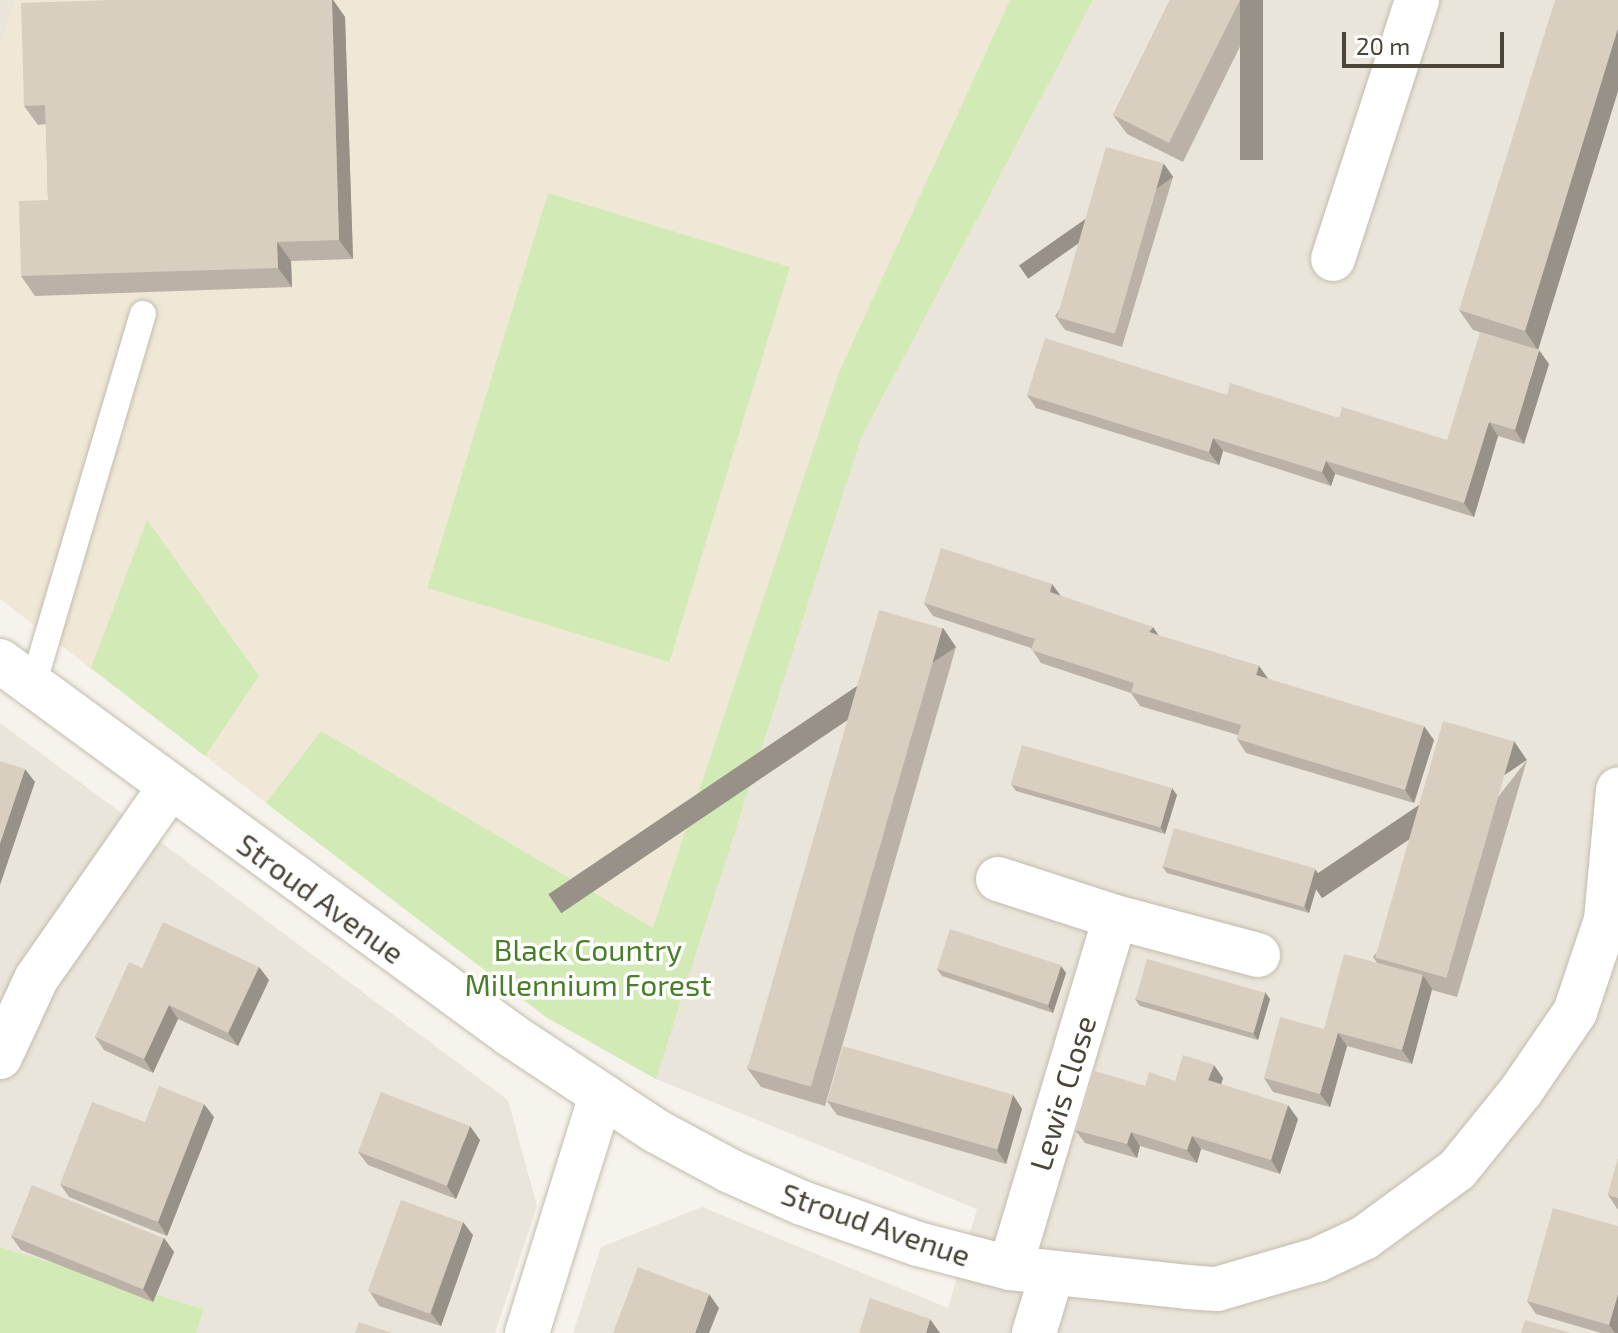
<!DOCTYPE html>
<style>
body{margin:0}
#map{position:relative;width:1618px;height:1333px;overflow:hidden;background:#f6f3ec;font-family:"Exo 2",sans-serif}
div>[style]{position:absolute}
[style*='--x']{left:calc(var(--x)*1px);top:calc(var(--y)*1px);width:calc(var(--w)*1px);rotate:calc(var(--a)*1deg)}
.residential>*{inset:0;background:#eae5da}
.education>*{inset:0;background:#efe8d6}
.green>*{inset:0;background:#d2eab5;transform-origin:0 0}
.roads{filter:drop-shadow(0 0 2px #c2bbae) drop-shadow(0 0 2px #c2bbae)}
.service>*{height:26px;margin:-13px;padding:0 13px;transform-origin:13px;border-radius:13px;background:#fff}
.minor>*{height:44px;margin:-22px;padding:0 22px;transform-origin:22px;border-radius:22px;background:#fff}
.wall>*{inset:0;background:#bab2a6}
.shaded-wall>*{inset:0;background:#979187;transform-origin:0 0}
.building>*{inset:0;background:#d8cfc1;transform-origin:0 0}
span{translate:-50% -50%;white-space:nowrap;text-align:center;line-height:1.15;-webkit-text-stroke:7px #fff;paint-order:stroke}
.street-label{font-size:30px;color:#4b4439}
.park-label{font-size:30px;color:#4a7f2a}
.scale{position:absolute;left:1342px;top:32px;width:162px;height:36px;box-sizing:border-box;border:4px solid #4b4439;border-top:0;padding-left:10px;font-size:24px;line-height:28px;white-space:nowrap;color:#4b4439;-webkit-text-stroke:6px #fff;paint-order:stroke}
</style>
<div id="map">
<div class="residential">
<i style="clip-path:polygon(0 0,15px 0,0 45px)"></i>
<i style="clip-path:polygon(1093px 0,1618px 0,1618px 1333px,573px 1333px,601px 1247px,702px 1207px,948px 1308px,977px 1209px,656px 1079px,861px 438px)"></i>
<i style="clip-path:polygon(0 723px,508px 1100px,537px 1206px,495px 1333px,196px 1333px,204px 1309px,0 1247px)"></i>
</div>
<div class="education">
<i style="clip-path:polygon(15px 0,1093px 0,861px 438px,656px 1079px,546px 1017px,0 599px,0 45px)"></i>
</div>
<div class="green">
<i style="clip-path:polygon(1010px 0,1093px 0,861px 438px,656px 1079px,546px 1017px,266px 803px,321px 731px,653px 928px,840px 370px)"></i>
<i style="left:548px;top:193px;width:253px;height:413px;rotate:17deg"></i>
<i style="clip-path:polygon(147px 520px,259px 676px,205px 756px,91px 668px)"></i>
<i style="clip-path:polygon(0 1247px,204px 1309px,196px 1333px,0 1333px)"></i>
</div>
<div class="roads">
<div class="service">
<i style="--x:33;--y:685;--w:387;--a:-73.5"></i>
</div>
<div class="minor">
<i style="--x:1333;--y:259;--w:272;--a:-72"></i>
<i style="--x:0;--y:661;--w:633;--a:36.2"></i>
<i style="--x:511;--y:1035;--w:174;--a:33.5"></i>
<i style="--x:656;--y:1131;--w:84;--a:28.4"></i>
<i style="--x:730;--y:1171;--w:79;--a:24"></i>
<i style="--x:802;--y:1203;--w:123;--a:19.5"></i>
<i style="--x:918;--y:1244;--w:95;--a:14.6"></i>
<i style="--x:1010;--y:1268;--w:178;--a:6.1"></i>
<i style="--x:1187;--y:1287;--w:30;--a:4"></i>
<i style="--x:1217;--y:1289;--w:104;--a:-16.2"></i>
<i style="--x:1317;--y:1260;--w:52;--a:-25.1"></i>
<i style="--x:1364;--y:1238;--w:115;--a:-36.2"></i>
<i style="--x:1457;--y:1170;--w:102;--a:-51"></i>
<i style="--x:1521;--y:1091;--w:96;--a:-55.6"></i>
<i style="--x:1575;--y:1012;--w:97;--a:-71.4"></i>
<i style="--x:1606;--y:920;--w:131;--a:-84.7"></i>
<i style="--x:998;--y:879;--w:123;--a:18"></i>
<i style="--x:0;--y:1057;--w:86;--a:-65.2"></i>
<i style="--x:36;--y:979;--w:233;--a:-55.1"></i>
<i style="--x:1010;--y:1268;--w:366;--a:-73.3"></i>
<i style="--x:1115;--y:917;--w:148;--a:14.9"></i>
<i style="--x:527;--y:1333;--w:249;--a:-72.7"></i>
<i style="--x:1034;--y:1333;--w:59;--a:-73.1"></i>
</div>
</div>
<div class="wall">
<i style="clip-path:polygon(111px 0,333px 0,345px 17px,353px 259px,291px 261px,292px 287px,35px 296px,21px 276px,48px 200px,46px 124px,38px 125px,24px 106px)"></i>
<i style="clip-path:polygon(1170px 0,1263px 0,1183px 162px,1127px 134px,1113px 115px)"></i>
<i style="clip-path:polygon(1618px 0,1618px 91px,1538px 350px,1473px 330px,1459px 310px)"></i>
<i style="clip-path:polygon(1164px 164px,1173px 177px,1122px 347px,1065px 330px,1055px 316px)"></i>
<i style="clip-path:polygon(1549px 364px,1524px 444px,1498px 436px,1474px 517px,1335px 474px,1331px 486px,1223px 451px,1219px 465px,1036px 408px,1027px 395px,1227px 395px,1447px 440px)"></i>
<i style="clip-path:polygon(1052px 584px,1061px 596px,1159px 636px,1259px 666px,1268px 679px,1434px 740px,1414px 803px,1246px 753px,1237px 739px,1238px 735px,1140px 706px,1131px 693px,1041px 663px,1031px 648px,933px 616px,924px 603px)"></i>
<i style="clip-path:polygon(943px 628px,956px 647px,825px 1106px,761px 1087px,747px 1068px)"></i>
<i style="clip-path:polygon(1527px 760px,1457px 997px,1432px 990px,1412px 1064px,1347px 1046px,1330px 1107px,1273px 1092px,1264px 1078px,1324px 1029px,1377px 963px,1373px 957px)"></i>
<i style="clip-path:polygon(1011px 784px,1177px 795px,1165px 834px,1016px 791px)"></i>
<i style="clip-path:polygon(1162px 866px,1320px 876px,1309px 913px,1167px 873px)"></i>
<i style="clip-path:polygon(1061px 966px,1066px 973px,1053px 1013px,942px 976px,937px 969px)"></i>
<i style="clip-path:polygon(259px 967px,269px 980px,238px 1046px,178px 1019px,153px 1073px,104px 1050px,95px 1037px,142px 968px)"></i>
<i style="clip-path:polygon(1135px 999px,1270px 999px,1258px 1040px,1140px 1006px)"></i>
<i style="clip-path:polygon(1223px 1078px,1221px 1084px,1298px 1119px,1280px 1174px,1201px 1149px,1197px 1163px,1140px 1146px,1137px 1158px,1085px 1143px,1075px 1130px,1145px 1086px,1175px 1081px)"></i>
<i style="clip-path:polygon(1013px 1095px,1022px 1109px,1006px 1164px,837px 1115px,827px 1101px)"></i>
<i style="clip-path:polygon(214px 1117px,167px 1236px,69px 1197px,60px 1184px)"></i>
<i style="clip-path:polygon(480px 1140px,456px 1199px,368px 1165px,358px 1152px)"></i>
<i style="clip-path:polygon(1618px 1159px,1618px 1210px,1608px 1195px)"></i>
<i style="clip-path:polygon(1618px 1226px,1618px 1333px,1601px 1333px,1536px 1314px,1527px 1301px)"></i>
<i style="clip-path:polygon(473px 1235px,441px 1326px,379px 1306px,370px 1292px)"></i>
<i style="clip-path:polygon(11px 1236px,164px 1238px,174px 1252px,153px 1302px,21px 1250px)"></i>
</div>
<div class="shaded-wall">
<i style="clip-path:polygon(332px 0,333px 0,345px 17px,353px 259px,339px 240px)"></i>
<i style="left:1240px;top:0;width:23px;height:160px"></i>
<i style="clip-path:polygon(1618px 28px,1618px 91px,1538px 350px,1525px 331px)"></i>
<i style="left:1164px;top:164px;width:16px;height:177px;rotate:55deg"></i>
<i style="clip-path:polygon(277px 242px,291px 261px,292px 287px,278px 268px)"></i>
<i style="clip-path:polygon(1539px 350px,1549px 364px,1524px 444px,1515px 430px)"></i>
<i style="clip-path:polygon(1489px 422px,1498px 436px,1474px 517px,1464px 503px)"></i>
<i style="clip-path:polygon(1213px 438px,1223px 451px,1219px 465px,1209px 452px)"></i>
<i style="clip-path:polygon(1326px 461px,1335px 474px,1331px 486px,1322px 472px)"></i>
<i style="clip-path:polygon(1052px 584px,1062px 598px,1050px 592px)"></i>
<i style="clip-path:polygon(1153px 627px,1162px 640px,1149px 632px)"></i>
<i style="left:943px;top:628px;width:23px;height:476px;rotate:56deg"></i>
<i style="clip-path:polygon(1259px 666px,1269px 680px,1256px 675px)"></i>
<i style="clip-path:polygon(1424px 726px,1434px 740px,1414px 803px,1405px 790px)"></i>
<i style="left:1514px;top:741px;width:23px;height:247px;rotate:56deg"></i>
<i style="clip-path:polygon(25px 769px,35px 782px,0 885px,0 843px)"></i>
<i style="clip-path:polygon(1172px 788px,1177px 795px,1165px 834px,1160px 827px)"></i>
<i style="clip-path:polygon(1315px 869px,1320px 876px,1309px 913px,1304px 906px)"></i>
<i style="clip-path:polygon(1061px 966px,1066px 973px,1053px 1013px,1048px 1006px)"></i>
<i style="clip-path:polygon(259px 967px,269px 980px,238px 1046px,228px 1033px)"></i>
<i style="clip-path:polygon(1423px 975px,1432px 989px,1412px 1064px,1402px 1050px)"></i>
<i style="clip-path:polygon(1265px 992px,1270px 999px,1258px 1040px,1253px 1033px)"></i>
<i style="clip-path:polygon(169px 1005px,178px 1019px,153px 1073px,144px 1059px)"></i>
<i style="clip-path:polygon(1338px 1033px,1347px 1046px,1330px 1107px,1320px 1094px)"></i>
<i style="clip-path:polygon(1214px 1065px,1223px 1078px,1218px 1094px,1208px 1080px)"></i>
<i style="clip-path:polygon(1013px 1095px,1022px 1109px,1006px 1164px,997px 1150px)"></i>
<i style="clip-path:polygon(204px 1104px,214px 1117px,167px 1236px,158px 1222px)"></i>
<i style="clip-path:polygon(1288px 1105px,1298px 1119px,1280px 1174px,1271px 1160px)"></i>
<i style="clip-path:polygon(470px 1126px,480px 1140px,456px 1199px,447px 1186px)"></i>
<i style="clip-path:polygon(1131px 1132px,1140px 1146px,1137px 1158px,1127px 1144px)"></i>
<i style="clip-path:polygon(1192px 1136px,1201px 1149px,1197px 1163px,1187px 1150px)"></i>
<i style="clip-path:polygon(463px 1222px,473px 1235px,441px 1326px,431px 1313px)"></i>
<i style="clip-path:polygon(164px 1238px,174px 1252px,153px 1302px,143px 1289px)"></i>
<i style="clip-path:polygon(709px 1294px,719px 1308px,709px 1333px,695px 1333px)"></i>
<i style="clip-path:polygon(1618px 1294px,1618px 1333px,1615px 1333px,1609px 1325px)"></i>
<i style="clip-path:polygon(930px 1319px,940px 1333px,926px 1333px)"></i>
</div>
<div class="building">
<i style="clip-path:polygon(111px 0,332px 0,339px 240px,277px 242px,278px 268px,21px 276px,19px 201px,48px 200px,45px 105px,24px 106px,21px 3px)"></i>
<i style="clip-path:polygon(1170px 0,1240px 0,1169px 143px,1113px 115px)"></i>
<i style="clip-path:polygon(1555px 0,1618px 0,1618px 28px,1525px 331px,1459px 310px)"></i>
<i style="left:1106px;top:147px;width:60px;height:177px;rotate:16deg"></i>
<i style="clip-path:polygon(1480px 332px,1539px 350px,1515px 430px,1489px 422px,1464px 503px,1326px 461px,1322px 472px,1213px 438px,1209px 452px,1027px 395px,1045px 338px,1227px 395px,1230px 383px,1339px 418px,1342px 407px,1447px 440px)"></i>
<i style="clip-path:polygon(941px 548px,1052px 584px,1050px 592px,1153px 627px,1149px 632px,1259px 666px,1256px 675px,1424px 726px,1405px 790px,1237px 739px,1241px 725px,1131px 692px,1134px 683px,1031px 650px,1035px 639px,924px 603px)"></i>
<i style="left:879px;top:610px;width:66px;height:477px;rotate:16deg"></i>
<i style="left:1443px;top:721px;width:74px;height:246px;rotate:16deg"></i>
<i style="left:1022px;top:745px;width:156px;height:41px;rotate:16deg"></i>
<i style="clip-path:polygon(0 761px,25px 769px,0 843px)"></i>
<i style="left:1174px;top:828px;width:147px;height:40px;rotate:16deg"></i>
<i style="clip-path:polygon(163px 922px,259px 967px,228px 1033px,169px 1005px,144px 1059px,95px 1037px,129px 962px,142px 968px)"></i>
<i style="left:950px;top:929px;width:117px;height:42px;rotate:18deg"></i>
<i style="clip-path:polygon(1344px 954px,1423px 975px,1402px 1050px,1338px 1033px,1320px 1094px,1264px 1078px,1280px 1017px,1324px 1029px)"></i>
<i style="left:1147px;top:959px;width:123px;height:42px;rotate:16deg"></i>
<i style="left:843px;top:1046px;width:177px;height:57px;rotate:16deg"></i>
<i style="clip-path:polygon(1183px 1055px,1214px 1065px,1208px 1080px,1288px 1105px,1271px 1160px,1192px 1136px,1187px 1150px,1131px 1132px,1127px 1144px,1075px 1130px,1092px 1070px,1145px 1086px,1149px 1072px,1175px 1081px)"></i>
<i style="clip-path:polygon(159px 1086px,204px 1104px,158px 1222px,60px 1184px,92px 1102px,145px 1122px)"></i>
<i style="left:381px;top:1092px;width:95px;height:64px;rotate:21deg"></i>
<i style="clip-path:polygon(1618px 1159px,1618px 1198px,1608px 1195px)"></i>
<i style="left:32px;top:1185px;width:142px;height:55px;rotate:22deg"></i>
<i style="left:401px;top:1200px;width:66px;height:97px;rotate:20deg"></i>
<i style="clip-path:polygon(1553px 1208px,1618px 1226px,1618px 1294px,1609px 1325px,1527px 1301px)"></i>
<i style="clip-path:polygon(638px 1267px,709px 1294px,695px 1333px,613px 1333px)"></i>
<i style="clip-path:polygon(870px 1298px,930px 1319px,926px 1333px,859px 1333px)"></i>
<i style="clip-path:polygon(1525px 1320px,1571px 1333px,1521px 1333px)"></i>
<i style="clip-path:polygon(359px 1322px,392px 1333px,355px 1333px)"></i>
</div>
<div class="street-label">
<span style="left:321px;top:898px;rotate:36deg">Stroud Avenue</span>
<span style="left:1062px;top:1093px;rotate:-73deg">Lewis Close</span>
<span style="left:876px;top:1224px;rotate:19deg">Stroud Avenue</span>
</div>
<div class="park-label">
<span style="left:588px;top:966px">Black Country<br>Millennium Forest</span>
</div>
<div class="scale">20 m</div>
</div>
